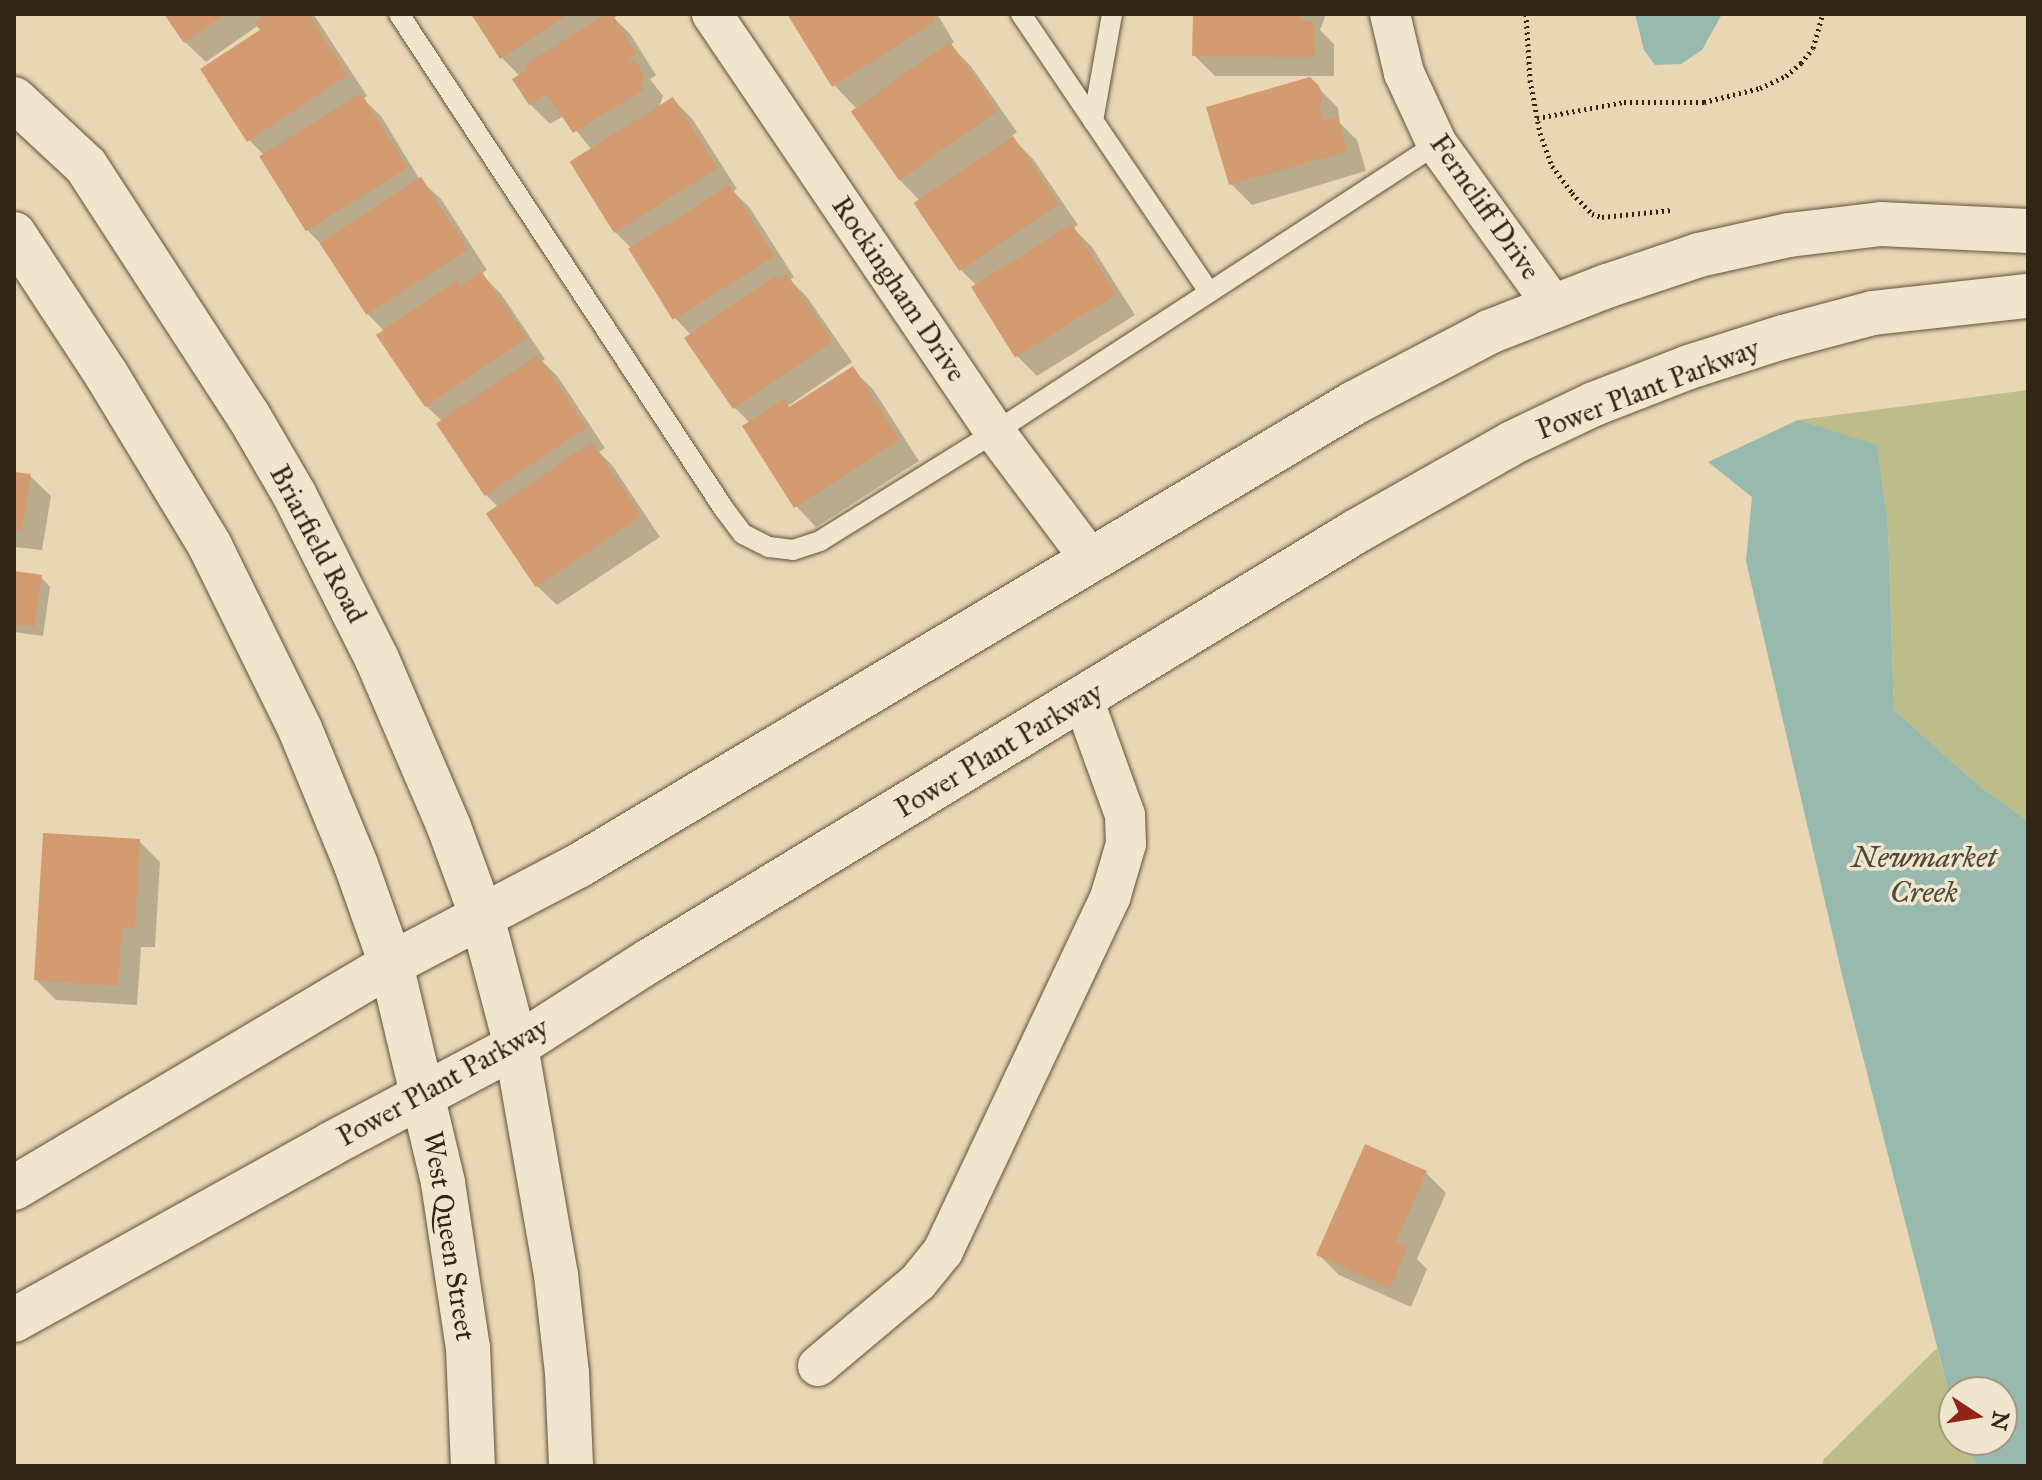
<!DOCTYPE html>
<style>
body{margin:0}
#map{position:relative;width:2042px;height:1480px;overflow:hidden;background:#e8d7b2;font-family:"IM FELL Great Primer",serif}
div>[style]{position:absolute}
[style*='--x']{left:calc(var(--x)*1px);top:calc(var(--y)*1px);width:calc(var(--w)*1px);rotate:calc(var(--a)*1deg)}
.green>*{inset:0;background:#bcbd88}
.water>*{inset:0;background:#97b9ae}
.shadow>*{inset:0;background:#0003}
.building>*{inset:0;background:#d49b70;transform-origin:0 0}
.path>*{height:5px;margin-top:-2.5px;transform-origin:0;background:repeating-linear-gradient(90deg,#332516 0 2px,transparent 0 6px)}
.roads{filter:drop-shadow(0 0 2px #60523d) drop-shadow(0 0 2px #60523d)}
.service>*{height:20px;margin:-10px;padding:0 10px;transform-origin:10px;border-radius:10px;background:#f0e5cd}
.minor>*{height:40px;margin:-20px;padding:0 20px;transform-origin:20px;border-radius:20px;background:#f0e5cd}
.secondary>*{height:44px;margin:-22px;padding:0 22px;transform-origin:22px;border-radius:22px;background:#f0e5cd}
span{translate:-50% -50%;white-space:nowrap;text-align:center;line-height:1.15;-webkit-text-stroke:7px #f0e5cd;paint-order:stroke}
.street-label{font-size:28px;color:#332516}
.water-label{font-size:30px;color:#4c4a3c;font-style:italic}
.frame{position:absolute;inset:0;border:16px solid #332516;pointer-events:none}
.north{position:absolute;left:1938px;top:1376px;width:80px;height:80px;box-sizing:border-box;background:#f0e5cd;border:2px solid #a49884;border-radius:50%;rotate:102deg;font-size:22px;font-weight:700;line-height:32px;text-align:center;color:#332516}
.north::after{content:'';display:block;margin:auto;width:28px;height:36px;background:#8f2418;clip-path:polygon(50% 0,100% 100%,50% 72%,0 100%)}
</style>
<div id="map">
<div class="green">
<i style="clip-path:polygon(2028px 390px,2028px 821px,1978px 785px,1894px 710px,1888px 528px,1877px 446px,1798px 420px)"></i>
<i style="clip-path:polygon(1937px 1348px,1954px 1413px,1954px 1440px,1966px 1440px,1977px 1466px,1822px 1466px,1824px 1459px)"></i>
</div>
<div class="water">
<i style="clip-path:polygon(1635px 14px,1722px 14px,1702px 50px,1681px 64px,1655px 65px,1644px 50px)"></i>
<i style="clip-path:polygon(1798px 420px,1877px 445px,1888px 528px,1894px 710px,1978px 785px,2028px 821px,2028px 1466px,1977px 1466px,1966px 1440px,2002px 1440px,2002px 1392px,1954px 1392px,1954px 1413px,1842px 975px,1746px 561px,1752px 497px,1708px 462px)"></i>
</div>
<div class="shadow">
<i style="clip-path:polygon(166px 14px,312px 14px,316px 18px,367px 96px,363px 99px,381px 116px,420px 180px,441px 199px,487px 270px,481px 274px,501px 294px,545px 359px,542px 361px,558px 377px,605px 448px,599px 452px,612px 465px,660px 537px,557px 605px,536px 585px,489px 514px,498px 507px,484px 493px,442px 421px,426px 406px,385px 332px,367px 313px,325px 248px,306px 229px,264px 155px,249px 140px,262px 31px,259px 25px,206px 62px,185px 42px)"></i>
<i style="clip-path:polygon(473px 14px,620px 14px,614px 18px,630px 34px,656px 75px,650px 79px,663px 96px,659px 108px,673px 99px,693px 120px,737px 189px,733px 191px,750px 208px,794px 277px,790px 280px,807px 297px,852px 362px,785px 408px,787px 411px,852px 369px,873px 389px,919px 461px,816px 527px,796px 506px,750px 423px,735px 408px,687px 338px,691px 335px,676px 319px,632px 249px,616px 233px,593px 151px,564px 116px,550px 124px,530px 104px,520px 76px,501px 57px)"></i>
<i style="clip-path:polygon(789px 14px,937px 14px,954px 42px,950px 45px,970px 65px,1017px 132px,1011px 137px,1033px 159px,1078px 225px,1073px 228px,1092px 247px,1135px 315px,1037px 376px,1017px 356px,978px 287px,961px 270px,920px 201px,899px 179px,852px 111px,856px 108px,834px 85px)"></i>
<i style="clip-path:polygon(1195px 14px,1326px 14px,1320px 30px,1334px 44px,1334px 76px,1215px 76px,1194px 55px)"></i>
<i style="clip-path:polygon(1310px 79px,1338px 108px,1340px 123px,1357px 140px,1366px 171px,1252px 205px,1231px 184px,1209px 109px)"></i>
<i style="clip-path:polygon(14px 474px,30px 476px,51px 496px,42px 550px,14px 547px)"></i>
<i style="clip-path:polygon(14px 573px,41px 577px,50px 587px,43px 636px,14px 632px)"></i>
<i style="clip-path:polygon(139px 841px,160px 862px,155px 947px,141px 947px,137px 1005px,56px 1000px,36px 980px)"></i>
<i style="clip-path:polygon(1426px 1173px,1446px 1193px,1417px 1259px,1427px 1269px,1411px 1307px,1339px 1275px,1319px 1255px)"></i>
</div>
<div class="building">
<i style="clip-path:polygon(164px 14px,226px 14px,184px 43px)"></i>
<i style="clip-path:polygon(267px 14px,308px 14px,348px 75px,247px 142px,200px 69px,260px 30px,254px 22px)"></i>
<i style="clip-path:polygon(471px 14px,569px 14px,500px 59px)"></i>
<i style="clip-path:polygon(605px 14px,612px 14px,637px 54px,627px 60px,636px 62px,644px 75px,641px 84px,644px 89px,573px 133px,547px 94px,529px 105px,512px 79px,528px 69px,525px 65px)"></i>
<i style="clip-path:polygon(787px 14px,931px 14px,936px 21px,832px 87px)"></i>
<i style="clip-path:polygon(1193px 14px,1301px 14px,1301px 21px,1314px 21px,1315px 57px,1192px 56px)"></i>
<i style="left:950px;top:42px;width:84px;height:121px;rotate:55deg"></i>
<i style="clip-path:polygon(1310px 77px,1319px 86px,1323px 99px,1319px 106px,1323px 121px,1337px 117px,1347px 151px,1229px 185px,1206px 107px)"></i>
<i style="left:361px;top:93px;width:88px;height:120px;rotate:58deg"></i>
<i style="left:673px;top:97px;width:84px;height:122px;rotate:58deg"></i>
<i style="left:1013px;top:136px;width:82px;height:120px;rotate:56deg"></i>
<i style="left:421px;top:177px;width:86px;height:121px;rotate:57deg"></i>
<i style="left:730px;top:185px;width:84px;height:120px;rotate:58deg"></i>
<i style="left:1072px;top:224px;width:83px;height:119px;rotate:58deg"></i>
<i style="clip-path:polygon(481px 271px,527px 338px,425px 407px,376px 335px,457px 280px,460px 286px)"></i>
<i style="clip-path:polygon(787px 274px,833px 341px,733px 409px,684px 338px,775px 276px,778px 281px)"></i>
<i style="left:538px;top:355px;width:87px;height:123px;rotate:56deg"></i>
<i style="clip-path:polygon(853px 366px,900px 440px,794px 508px,742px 426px,784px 399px,789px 407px)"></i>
<i style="left:592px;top:442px;width:89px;height:128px;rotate:56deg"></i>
<i style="clip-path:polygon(14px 472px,31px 474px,22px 531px,14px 530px)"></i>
<i style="clip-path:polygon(14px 571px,42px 575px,34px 628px,14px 624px)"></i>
<i style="clip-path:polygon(43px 833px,140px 839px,135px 928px,122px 927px,118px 986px,34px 980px)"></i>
<i style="clip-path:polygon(1365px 1144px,1427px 1171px,1396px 1242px,1408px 1247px,1390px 1288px,1316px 1255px)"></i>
</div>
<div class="path">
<i style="--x:1526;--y:14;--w:66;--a:86.5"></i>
<i style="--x:1530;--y:80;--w:54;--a:79.3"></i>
<i style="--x:1540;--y:133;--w:35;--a:70"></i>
<i style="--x:1552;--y:166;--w:34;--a:53"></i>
<i style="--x:1572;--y:193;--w:29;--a:46"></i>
<i style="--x:1592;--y:214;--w:10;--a:17"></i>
<i style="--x:1602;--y:217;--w:70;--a:-5.7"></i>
<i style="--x:1537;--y:118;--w:88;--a:-10.4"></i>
<i style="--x:1624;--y:102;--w:80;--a:0"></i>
<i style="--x:1704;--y:102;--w:58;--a:-14"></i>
<i style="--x:1760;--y:88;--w:29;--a:-25"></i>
<i style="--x:1786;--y:76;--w:20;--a:-41"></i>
<i style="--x:1801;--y:63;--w:19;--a:-51"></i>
<i style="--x:1813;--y:48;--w:35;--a:-74"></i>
</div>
<div class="roads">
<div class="service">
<i style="--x:399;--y:14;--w:592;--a:56.71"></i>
<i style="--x:724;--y:509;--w:31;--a:53"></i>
<i style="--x:743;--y:534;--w:29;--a:27"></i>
<i style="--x:769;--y:547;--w:24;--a:7"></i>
<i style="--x:793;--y:550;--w:28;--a:-18"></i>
<i style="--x:820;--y:541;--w:206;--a:-31.9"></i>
<i style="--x:995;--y:432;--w:528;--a:-33.09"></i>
<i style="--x:1021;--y:14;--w:336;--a:55.9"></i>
<i style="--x:1093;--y:121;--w:109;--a:-79.9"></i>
</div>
<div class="minor">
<i style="--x:712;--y:14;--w:505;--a:55.9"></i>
<i style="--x:995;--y:432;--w:160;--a:53.1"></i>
<i style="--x:1390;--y:14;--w:61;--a:76.7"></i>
<i style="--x:1404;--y:73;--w:78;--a:65.1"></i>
<i style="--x:1437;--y:144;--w:200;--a:54.2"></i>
<i style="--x:818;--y:1366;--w:131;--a:-40"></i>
<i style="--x:918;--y:1282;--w:40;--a:-51"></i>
<i style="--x:943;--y:1251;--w:391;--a:-64.7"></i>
<i style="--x:1110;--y:898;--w:56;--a:-73.5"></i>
<i style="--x:1126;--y:844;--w:29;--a:-92"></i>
<i style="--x:1125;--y:815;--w:123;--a:-109.9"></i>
</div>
<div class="secondary">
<i style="--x:14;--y:99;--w:98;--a:42.9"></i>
<i style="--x:86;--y:166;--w:297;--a:57"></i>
<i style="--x:248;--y:415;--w:91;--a:59.8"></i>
<i style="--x:294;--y:494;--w:185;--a:63.3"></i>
<i style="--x:377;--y:659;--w:183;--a:66.8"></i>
<i style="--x:449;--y:827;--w:96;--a:69.9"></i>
<i style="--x:482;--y:917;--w:133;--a:75.2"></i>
<i style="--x:516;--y:1046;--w:232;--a:80.1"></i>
<i style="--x:556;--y:1275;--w:99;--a:83.6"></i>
<i style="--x:567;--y:1373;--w:93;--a:87.5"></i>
<i style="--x:14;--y:234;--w:168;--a:56.7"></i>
<i style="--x:106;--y:374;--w:201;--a:58.8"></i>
<i style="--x:210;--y:546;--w:204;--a:63.8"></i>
<i style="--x:300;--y:729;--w:147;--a:67.6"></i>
<i style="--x:356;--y:865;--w:105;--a:70.5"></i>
<i style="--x:391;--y:964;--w:225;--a:76.6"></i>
<i style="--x:443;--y:1183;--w:167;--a:81.4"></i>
<i style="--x:468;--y:1348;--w:118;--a:87.6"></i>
<i style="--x:14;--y:1188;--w:439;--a:-30.7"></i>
<i style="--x:391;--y:964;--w:211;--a:-27.7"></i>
<i style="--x:578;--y:866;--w:904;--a:-30.82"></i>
<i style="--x:1354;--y:403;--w:153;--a:-27.7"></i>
<i style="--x:1489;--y:332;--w:127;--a:-21.3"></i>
<i style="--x:1607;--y:286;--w:97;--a:-18.6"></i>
<i style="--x:1699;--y:255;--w:92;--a:-12.5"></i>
<i style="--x:1789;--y:235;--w:93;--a:-6.8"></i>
<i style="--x:1881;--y:224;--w:147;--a:2.7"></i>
<i style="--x:14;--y:1320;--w:363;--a:-29"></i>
<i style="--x:331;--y:1144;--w:209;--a:-27.9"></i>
<i style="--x:516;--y:1046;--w:158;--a:-32.6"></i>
<i style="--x:649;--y:961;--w:826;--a:-31.28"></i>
<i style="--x:1355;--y:532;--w:180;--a:-29.5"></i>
<i style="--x:1512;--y:443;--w:91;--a:-25.4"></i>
<i style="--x:1594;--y:404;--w:102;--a:-21.3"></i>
<i style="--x:1689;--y:367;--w:99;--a:-17.7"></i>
<i style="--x:1783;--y:337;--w:93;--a:-14.9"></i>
<i style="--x:1873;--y:313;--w:156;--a:-6.3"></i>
</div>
</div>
<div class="street-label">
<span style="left:1485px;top:207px;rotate:55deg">Ferncliff Drive</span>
<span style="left:899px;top:289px;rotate:56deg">Rockingham Drive</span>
<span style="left:1648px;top:389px;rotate:-21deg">Power Plant Parkway</span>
<span style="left:318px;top:544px;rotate:62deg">Briarfield Road</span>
<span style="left:999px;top:750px;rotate:-31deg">Power Plant Parkway</span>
<span style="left:443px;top:1082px;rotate:-29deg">Power Plant Parkway</span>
<span style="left:449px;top:1236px;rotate:81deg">West Queen Street</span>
</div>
<div class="water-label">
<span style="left:1924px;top:874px">Newmarket<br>Creek</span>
</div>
<div class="frame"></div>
<div class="north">N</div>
</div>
